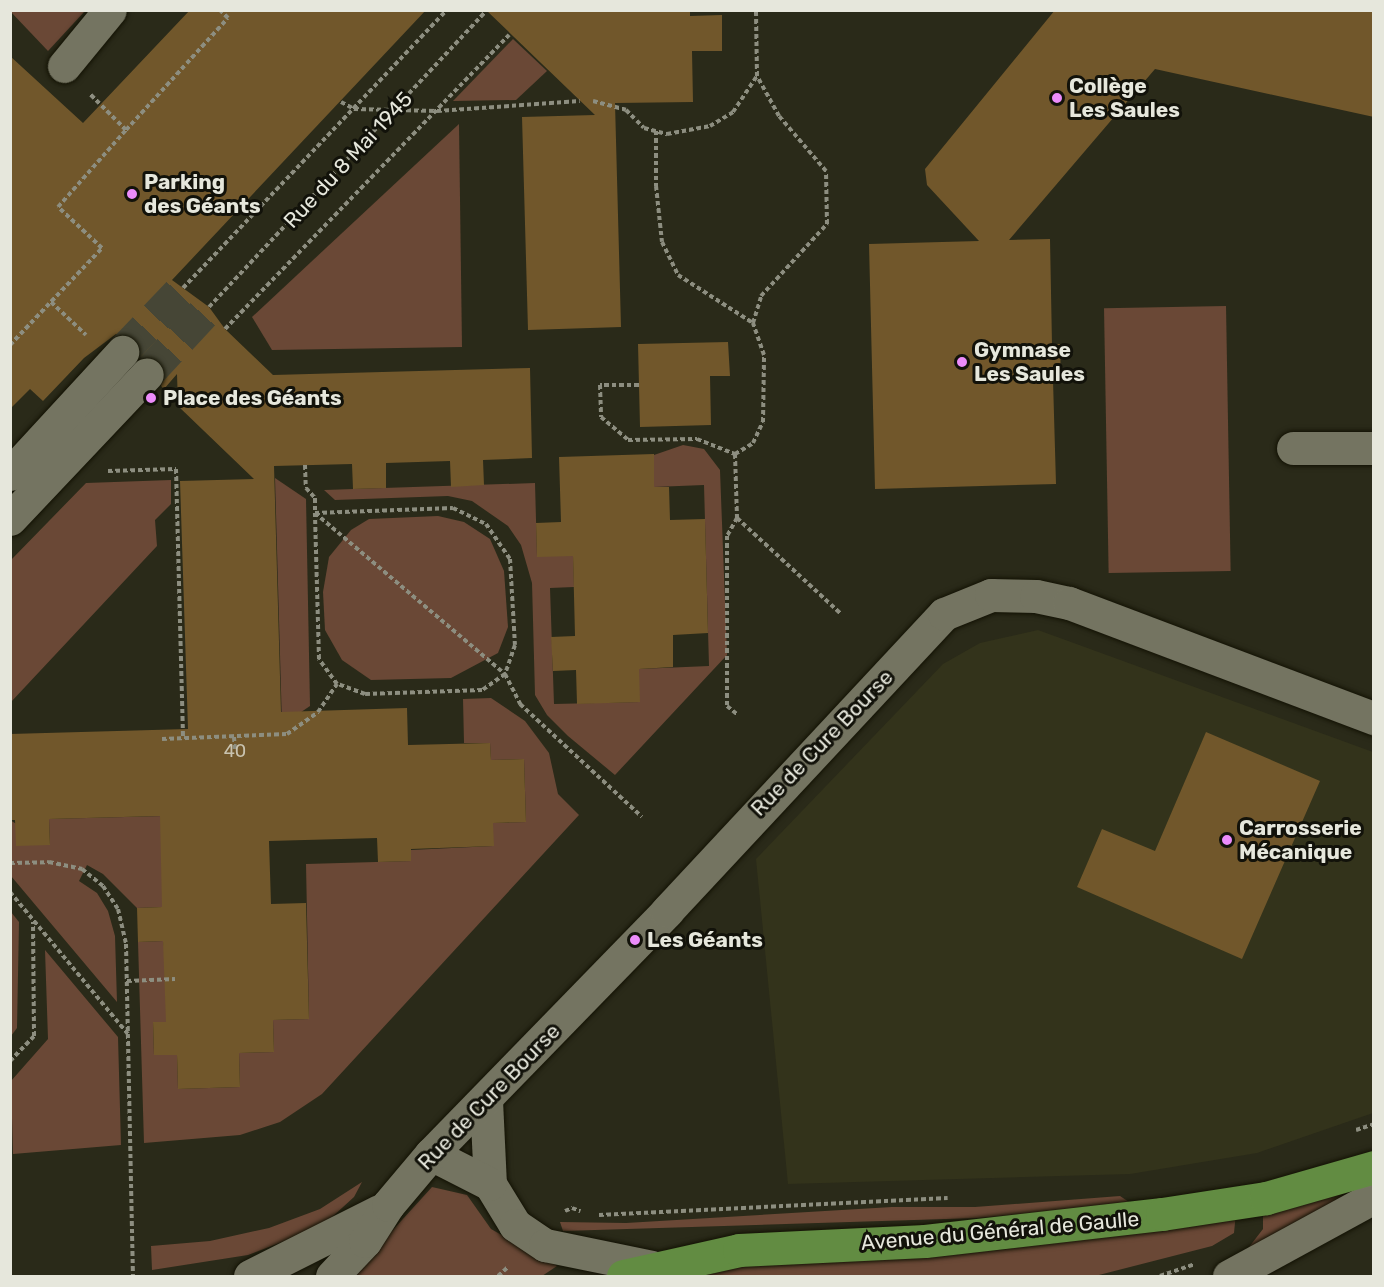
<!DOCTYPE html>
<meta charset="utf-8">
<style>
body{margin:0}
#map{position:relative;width:1384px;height:1287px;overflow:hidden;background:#2a2a19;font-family:Rubik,sans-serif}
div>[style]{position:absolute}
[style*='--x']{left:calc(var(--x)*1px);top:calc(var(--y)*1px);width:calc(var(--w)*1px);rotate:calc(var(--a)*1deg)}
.built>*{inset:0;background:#33331b}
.green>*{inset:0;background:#6a4836;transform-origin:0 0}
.building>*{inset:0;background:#71572b}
.minor-tunnel>*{height:33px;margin-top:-16.5px;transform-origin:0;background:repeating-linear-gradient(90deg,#464636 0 33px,transparent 0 49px)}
.path>*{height:4px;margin-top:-2px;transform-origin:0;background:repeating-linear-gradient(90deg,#8d8e80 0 4.5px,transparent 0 7.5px)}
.roads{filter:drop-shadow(0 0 2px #131204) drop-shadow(0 0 2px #131204)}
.minor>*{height:33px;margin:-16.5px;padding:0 16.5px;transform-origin:16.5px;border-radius:16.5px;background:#747461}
.major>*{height:33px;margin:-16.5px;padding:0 16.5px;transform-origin:16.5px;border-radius:16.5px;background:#628c42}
.dots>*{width:16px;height:16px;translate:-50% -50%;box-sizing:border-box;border:3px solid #12120a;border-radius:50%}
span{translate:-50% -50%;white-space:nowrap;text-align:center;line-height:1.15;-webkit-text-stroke:6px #12120a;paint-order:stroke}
.number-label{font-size:18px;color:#c9c3b0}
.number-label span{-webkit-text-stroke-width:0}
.poi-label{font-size:21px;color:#e6e7dc;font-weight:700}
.left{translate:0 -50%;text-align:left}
.street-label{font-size:21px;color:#e6e7dc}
.frame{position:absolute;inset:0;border:12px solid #e6e7dc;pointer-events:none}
</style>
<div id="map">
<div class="built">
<i style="clip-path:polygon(1038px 630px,1373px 752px,1373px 1113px,1257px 1153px,1130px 1174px,788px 1184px,756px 859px,943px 664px,980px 643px)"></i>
</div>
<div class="green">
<i style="clip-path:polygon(10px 11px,11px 10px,85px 11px,48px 51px)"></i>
<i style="clip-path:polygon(513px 39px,547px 71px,516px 100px,453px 101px)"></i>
<i style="clip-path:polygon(459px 124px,462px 347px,272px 350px,252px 317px)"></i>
<i style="left:1226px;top:306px;width:265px;height:122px;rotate:89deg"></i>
<i style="clip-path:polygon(683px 445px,704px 449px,720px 470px,727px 655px,615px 775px,568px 736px,547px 715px,535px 695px,532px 583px,521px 545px,508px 526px,472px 501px,448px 496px,335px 500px,324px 490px,535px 483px,537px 556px,573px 556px,574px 587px,550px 588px,554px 704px,639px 702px,639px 669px,709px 666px,704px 485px,654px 487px,654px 455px)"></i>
<i style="clip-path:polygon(275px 478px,306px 499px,310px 706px,282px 725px)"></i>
<i style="clip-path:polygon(171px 480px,171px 504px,155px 520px,157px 546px,11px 702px,11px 560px,86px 483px)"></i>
<i style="clip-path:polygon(438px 516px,464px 522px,490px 539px,504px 571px,508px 627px,498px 653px,451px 678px,371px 680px,342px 660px,325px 630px,323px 592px,329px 557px,351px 530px,369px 519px)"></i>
<i style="clip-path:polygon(491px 698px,525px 721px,549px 753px,558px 794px,579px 815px,322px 1094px,280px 1122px,240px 1135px,144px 1143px,138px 942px,163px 941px,177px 1022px,153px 1022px,154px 1055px,177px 1055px,178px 1089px,240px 1087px,239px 1053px,274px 1052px,273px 1020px,309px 1019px,306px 864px,411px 861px,411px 850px,493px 846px,493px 823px,526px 822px,524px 759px,491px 760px,490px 743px,464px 743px,463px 699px)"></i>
<i style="clip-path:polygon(164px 816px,162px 907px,137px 908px,103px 874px,87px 865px,79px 881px,97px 893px,108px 911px,115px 936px,117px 1002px,11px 876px,10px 820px,50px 845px,49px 819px)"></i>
<i style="clip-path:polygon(11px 912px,19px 922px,17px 1028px,11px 1036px)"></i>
<i style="clip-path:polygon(45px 950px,118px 1037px,121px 1145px,13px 1154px,11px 1081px,48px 1039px)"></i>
<i style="clip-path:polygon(1365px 1180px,1367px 1193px,1246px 1251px,1263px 1229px,1263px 1210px)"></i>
<i style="clip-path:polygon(362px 1182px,354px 1197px,331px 1218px,295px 1237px,248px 1255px,152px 1270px,151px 1246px,210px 1241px,269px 1228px,320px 1209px)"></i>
<i style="clip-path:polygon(432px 1187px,467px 1195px,491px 1229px,557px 1266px,542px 1276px,351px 1276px)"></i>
<i style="clip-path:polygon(1120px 1196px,1132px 1204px,978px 1218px,563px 1231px,560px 1222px,626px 1223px,892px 1207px,975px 1207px)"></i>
<i style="clip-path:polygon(1236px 1213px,1234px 1233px,1212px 1246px,1095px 1276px,671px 1276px,729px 1264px,1001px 1250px)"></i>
</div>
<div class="building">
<i style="clip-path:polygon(190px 10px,426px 10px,172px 280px,209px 307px,225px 329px,273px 375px,530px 368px,532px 458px,483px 460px,484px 485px,451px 487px,450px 461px,386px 463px,386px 488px,353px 489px,352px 464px,274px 466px,281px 712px,407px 708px,408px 745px,490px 743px,491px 760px,524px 759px,526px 822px,493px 823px,494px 846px,411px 849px,411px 861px,378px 862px,377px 838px,269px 841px,271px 904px,306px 903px,309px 1019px,273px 1020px,274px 1052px,239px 1053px,240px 1087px,178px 1089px,177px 1055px,154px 1055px,153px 1022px,166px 1022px,163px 941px,138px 942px,137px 908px,162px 907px,160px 816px,49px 819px,50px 845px,16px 846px,15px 820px,10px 820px,10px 734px,188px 729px,180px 481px,254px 479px,178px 406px,177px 374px,164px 389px,161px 386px,165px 369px,160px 361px,151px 356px,140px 357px,140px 346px,127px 334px,116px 334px,84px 358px,43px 401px,30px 389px,10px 409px,10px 56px,83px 123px)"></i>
<i style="clip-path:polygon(486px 10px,690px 10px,690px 16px,722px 15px,722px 51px,692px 51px,693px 102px,615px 103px,621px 327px,528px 330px,522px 117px,595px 115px)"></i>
<i style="clip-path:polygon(1055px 10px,1374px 10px,1374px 117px,1155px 69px,1009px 240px,1050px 239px,1052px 344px,1060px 344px,1061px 380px,1053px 380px,1056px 484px,875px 489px,869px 244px,979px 241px,927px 185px,925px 169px)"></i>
<i style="clip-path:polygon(728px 342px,730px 376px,710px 376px,711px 425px,640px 427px,638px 344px)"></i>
<i style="clip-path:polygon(654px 454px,654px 487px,669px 487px,670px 520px,705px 519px,708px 633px,673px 635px,673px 667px,639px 669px,640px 702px,577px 704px,576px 670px,553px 671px,551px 637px,575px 636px,573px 556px,537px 557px,536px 523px,561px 522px,559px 457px)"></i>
<i style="clip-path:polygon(1206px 732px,1320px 781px,1242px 959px,1077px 887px,1102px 829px,1155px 851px)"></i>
</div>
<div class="minor-tunnel">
<i style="--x:122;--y:352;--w:88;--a:-46.4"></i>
<i style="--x:147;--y:374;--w:91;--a:-47.2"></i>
</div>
<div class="path">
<i style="--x:593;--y:101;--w:34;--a:15"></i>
<i style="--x:626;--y:110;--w:25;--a:45"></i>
<i style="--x:644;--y:128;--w:24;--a:15"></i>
<i style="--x:667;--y:134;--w:44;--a:-10.5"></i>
<i style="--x:710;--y:126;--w:27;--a:-31"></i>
<i style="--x:733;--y:112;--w:43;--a:-56.3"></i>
<i style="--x:341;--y:102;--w:15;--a:28"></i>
<i style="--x:354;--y:109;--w:83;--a:1.4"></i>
<i style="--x:437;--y:111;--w:143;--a:-4"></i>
<i style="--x:126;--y:130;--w:151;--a:-47.7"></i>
<i style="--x:228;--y:18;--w:11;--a:-135"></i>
<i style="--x:656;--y:131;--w:55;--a:90"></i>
<i style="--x:656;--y:186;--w:56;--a:83.9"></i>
<i style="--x:662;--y:242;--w:37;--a:64"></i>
<i style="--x:678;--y:275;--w:89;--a:32.6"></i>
<i style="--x:183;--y:288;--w:383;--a:-46.5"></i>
<i style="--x:51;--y:302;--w:48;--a:43.3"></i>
<i style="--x:209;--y:307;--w:404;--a:-46.9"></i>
<i style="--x:225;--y:329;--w:409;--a:-46"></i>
<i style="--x:10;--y:345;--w:134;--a:-46.5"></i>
<i style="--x:102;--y:248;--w:60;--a:-137"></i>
<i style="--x:58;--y:207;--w:103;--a:-48.6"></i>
<i style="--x:126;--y:130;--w:52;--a:-135"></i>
<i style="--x:639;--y:385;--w:39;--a:180"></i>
<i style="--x:600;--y:385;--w:32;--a:88"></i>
<i style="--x:601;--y:417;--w:35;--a:40"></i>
<i style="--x:628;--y:440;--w:69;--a:-0.8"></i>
<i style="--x:697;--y:439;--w:41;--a:21.5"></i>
<i style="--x:735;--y:454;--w:64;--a:88.2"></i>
<i style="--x:737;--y:518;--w:21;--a:119"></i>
<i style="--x:727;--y:536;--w:170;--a:90"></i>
<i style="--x:727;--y:706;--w:13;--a:39"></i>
<i style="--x:735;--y:454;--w:21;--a:-31"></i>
<i style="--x:753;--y:443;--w:23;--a:-65"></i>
<i style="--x:763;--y:422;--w:67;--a:-89.1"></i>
<i style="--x:764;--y:355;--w:34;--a:-109"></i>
<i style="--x:753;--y:323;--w:28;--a:-73"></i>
<i style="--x:761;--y:296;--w:98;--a:-47.5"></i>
<i style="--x:827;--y:224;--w:53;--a:-91.1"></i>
<i style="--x:826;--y:171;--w:72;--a:-130.5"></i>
<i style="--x:779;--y:116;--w:46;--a:-118.8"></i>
<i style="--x:757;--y:76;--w:66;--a:-90.9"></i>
<i style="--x:305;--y:465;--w:23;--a:88"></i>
<i style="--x:306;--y:488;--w:13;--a:48"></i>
<i style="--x:315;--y:498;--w:15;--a:90"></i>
<i style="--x:315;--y:513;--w:249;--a:40.3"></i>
<i style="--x:505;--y:674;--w:34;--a:63"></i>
<i style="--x:520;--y:704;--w:166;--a:42.8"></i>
<i style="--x:108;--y:471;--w:68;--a:-1.7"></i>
<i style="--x:176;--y:469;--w:270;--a:88.5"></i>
<i style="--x:737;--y:518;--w:142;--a:42.7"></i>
<i style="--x:234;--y:737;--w:14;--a:86"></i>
<i style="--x:162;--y:739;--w:125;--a:-2.3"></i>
<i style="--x:287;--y:734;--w:38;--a:-35"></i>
<i style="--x:318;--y:712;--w:34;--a:-56"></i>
<i style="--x:337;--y:684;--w:31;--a:-126"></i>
<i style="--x:319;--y:659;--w:146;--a:-91.6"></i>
<i style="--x:315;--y:513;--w:138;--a:-2.1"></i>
<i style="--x:453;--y:508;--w:37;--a:26"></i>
<i style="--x:486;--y:524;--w:42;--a:55.6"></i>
<i style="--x:510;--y:559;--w:86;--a:86.7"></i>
<i style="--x:515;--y:645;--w:31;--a:109"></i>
<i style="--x:505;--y:674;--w:28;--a:145"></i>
<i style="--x:482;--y:690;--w:117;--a:178"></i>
<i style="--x:365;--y:694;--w:30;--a:-160"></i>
<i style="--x:10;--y:863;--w:39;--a:-1"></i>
<i style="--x:49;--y:862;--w:34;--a:12"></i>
<i style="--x:82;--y:869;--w:27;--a:39"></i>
<i style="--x:103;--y:886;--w:27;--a:57"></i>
<i style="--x:118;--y:909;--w:36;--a:77"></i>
<i style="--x:126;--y:944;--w:332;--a:88.8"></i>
<i style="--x:10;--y:892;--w:185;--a:50.3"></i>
<i style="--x:127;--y:981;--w:48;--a:-2.4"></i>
<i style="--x:10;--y:1061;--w:35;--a:-46"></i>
<i style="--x:34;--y:1036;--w:114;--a:-90.5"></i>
<i style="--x:1356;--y:1130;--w:19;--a:-18"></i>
<i style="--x:565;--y:1211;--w:8;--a:-23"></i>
<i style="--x:572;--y:1208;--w:9;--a:21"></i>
<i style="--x:599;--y:1215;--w:349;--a:-2.8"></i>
<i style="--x:498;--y:1276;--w:15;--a:-42"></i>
<i style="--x:1160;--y:1276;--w:36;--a:-19"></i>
</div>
<div class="roads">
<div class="minor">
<i style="--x:64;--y:66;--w:72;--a:-50.6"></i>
<i style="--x:1293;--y:448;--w:81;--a:0"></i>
<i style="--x:10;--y:474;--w:166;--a:-47.4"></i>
<i style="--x:10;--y:519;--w:199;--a:-46.6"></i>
<i style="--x:486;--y:1100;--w:84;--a:87.3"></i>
<i style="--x:490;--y:1184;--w:48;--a:58.6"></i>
<i style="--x:515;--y:1225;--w:36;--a:34"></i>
<i style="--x:545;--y:1245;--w:109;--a:11.6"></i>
<i style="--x:431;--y:1154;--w:66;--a:27"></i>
<i style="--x:250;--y:1276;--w:144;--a:-26.7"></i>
<i style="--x:332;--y:1276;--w:48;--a:-46.7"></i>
<i style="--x:365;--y:1241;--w:43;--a:-57.4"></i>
<i style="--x:388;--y:1205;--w:67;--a:-49.9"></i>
<i style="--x:431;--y:1154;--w:339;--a:-45.8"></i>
<i style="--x:667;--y:911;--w:406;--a:-47"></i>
<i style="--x:944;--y:614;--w:51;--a:-22"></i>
<i style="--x:991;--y:595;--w:45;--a:1.3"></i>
<i style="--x:1036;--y:596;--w:34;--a:12"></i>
<i style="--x:1069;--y:603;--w:326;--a:20.7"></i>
<i style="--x:1229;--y:1276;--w:165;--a:-28.6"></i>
</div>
<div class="major">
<i style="--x:623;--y:1276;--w:119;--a:-12.6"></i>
<i style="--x:739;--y:1250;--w:186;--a:-2.8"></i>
<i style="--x:925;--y:1241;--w:239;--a:-6.5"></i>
<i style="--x:1162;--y:1214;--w:105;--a:-8.7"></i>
<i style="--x:1266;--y:1198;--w:112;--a:-16"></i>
</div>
</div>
<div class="dots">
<i style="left:1057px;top:98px;background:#ec8cfa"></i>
<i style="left:132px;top:194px;background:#ec8cfa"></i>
<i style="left:962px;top:362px;background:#ec8cfa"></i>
<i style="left:151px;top:398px;background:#ec8cfa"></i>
<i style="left:1227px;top:840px;background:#ec8cfa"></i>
<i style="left:635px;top:940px;background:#ec8cfa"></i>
</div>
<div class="number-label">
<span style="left:235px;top:751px">40</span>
</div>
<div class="poi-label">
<span class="left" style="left:1069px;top:98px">Collège<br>Les Saules</span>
<span class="left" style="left:144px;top:194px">Parking<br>des Géants</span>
<span class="left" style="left:974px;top:362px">Gymnase<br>Les Saules</span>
<span class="left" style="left:163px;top:398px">Place des Géants</span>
<span class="left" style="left:1239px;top:840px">Carrosserie<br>Mécanique</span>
<span class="left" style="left:647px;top:940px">Les Géants</span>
</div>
<div class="street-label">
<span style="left:348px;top:160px;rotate:-47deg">Rue du 8 Mai 1945</span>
<span style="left:822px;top:743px;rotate:-46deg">Rue de Cure Bourse</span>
<span style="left:489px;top:1097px;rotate:-46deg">Rue de Cure Bourse</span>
<span style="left:1000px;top:1231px;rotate:-5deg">Avenue du Général de Gaulle</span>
</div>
<div class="frame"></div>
</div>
